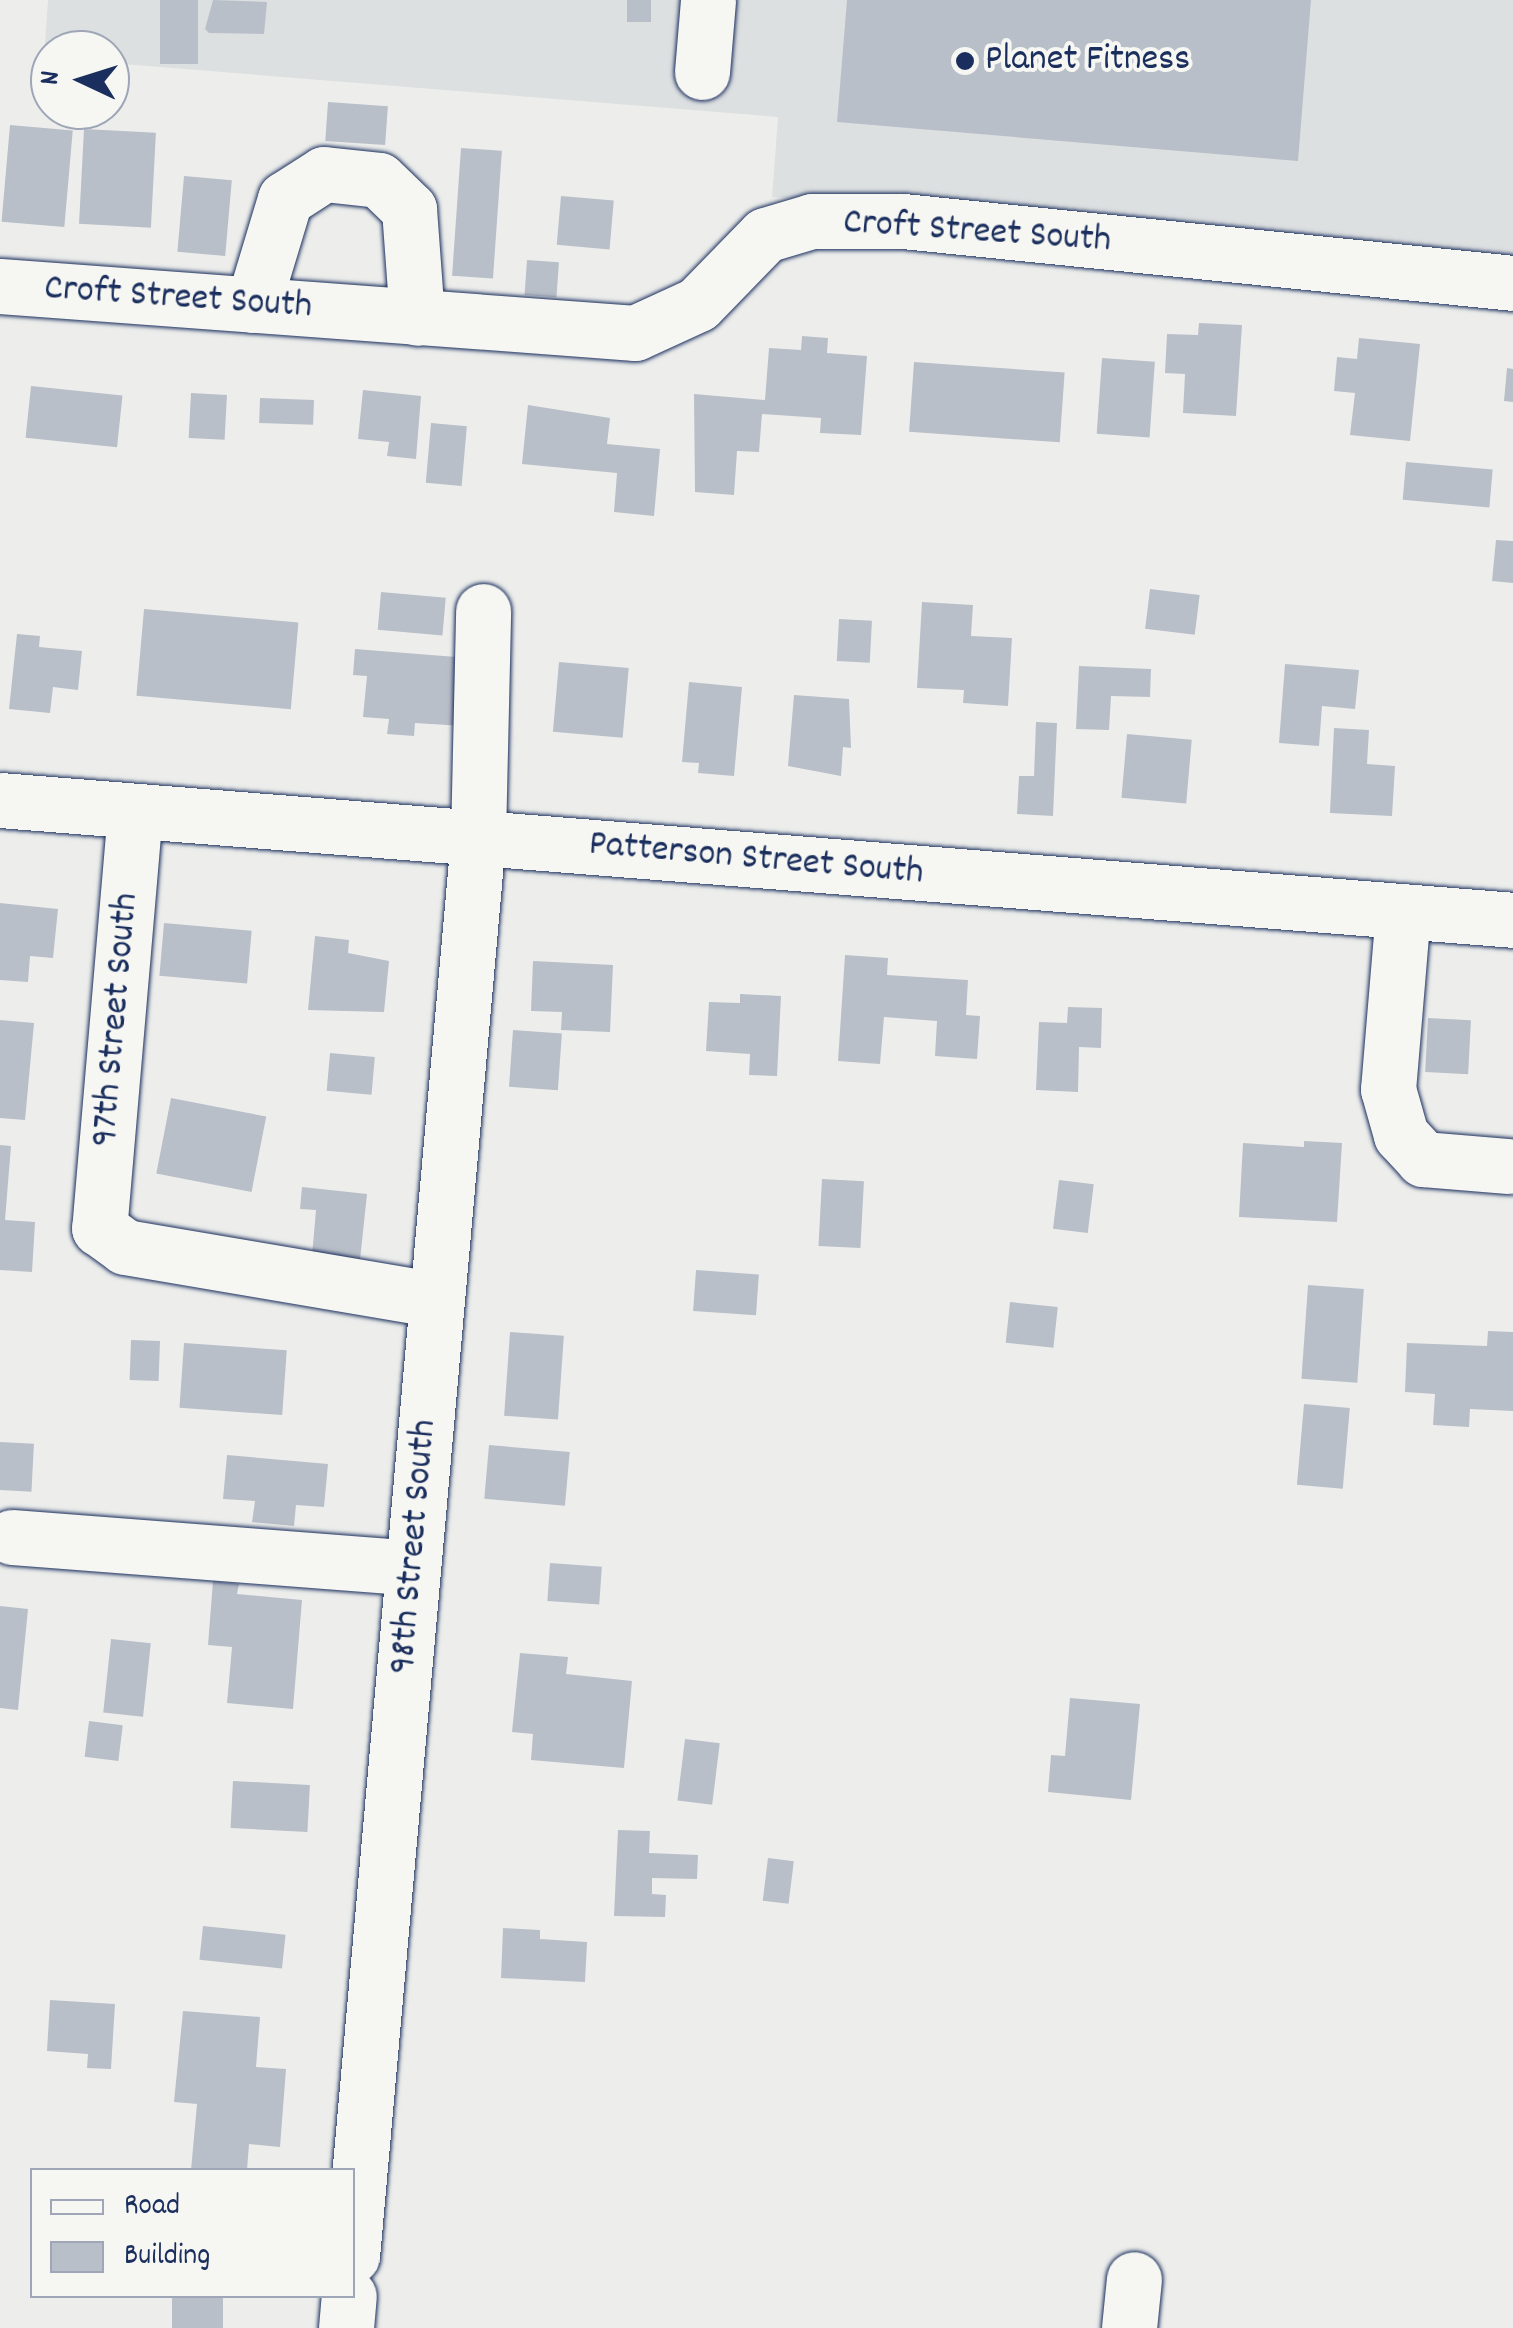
<!DOCTYPE html>
<style>
body{margin:0}
#map{position:relative;width:1513px;height:2328px;overflow:hidden;background:#edeeec;font-family:Dekko,sans-serif}
div>[style]{position:absolute}
[style*='--x']{left:calc(var(--x)*1px);top:calc(var(--y)*1px);width:calc(var(--w)*1px);rotate:calc(var(--a)*1deg)}
.built>*{inset:0;background:#dde0e1}
.building>*{inset:0;background:#b9bfc8;transform-origin:0 0}
.roads{filter:drop-shadow(0 0 2px #1b2f5e) drop-shadow(0 0 2px #1b2f5e)}
.minor>*{height:55px;margin:-27.5px;padding:0 27.5px;transform-origin:27.5px;border-radius:27.5px;background:#f6f6f2}
.dots>*{width:28px;height:28px;translate:-50% -50%;box-sizing:border-box;border:5px solid #f6f6f2;border-radius:50%}
span{translate:-50% -50%;white-space:nowrap;text-align:center;line-height:1.15;-webkit-text-stroke:8px #f6f6f2;paint-order:stroke}
.poi-label{font-size:38px;color:#1b2f5e}
.left{translate:0 -50%;text-align:left}
.street-label{font-size:38px;color:#1b2f5e}
.legend{position:absolute;left:30px;top:2168px;width:325px;height:130px;box-sizing:border-box;background:#f6f6f2;border:2px solid #9ea6b7;margin:0;padding:12px 18px;list-style:none;font-size:30px;color:#1b2f5e}
.legend li{display:flex;align-items:center;gap:20px;height:50px}
.legend b{width:50px;border:2px solid #9ea6b7}
.north{position:absolute;left:30px;top:30px;width:100px;height:100px;box-sizing:border-box;background:#f6f6f2;border:2px solid #9ea6b7;border-radius:50%;rotate:274deg;font-size:28px;font-weight:700;line-height:40px;text-align:center;color:#1b2f5e}
.north::after{content:'';display:block;margin:auto;width:35px;height:45px;background:#1b2f5e;clip-path:polygon(50% 0,100% 100%,50% 72%,0 100%)}
</style>
<div id="map">
<div class="built">
<i style="clip-path:polygon(48px 0,1513px 0,1513px 257px,772px 197px,778px 117px,110px 63px,110px 50px,50px 50px,50px 58px,44px 58px)"></i>
</div>
<div class="building">
<i style="left:160px;top:0;width:38px;height:64px"></i>
<i style="clip-path:polygon(213px 0,267px 2px,264px 34px,209px 33px,205px 29px)"></i>
<i style="left:627px;top:0;width:24px;height:22px"></i>
<i style="clip-path:polygon(847px 0,1311px 0,1298px 161px,837px 122px)"></i>
<i style="left:328px;top:102px;width:60px;height:39px;rotate:4deg"></i>
<i style="left:10px;top:125px;width:63px;height:97px;rotate:5deg"></i>
<i style="left:84px;top:129px;width:72px;height:95px;rotate:3deg"></i>
<i style="left:461px;top:148px;width:41px;height:128px;rotate:4deg"></i>
<i style="left:184px;top:176px;width:48px;height:76px;rotate:5deg"></i>
<i style="left:561px;top:196px;width:53px;height:49px;rotate:5deg"></i>
<i style="left:527px;top:260px;width:32px;height:35px;rotate:4deg"></i>
<i style="clip-path:polygon(1199px 323px,1242px 325px,1236px 416px,1183px 413px,1185px 374px,1165px 373px,1167px 334px,1198px 335px)"></i>
<i style="clip-path:polygon(802px 336px,828px 338px,827px 353px,867px 356px,861px 435px,820px 433px,821px 418px,762px 414px,759px 452px,737px 451px,734px 495px,695px 492px,694px 394px,765px 400px,769px 348px,801px 350px)"></i>
<i style="clip-path:polygon(1359px 338px,1420px 344px,1410px 441px,1350px 435px,1355px 393px,1334px 391px,1337px 357px,1357px 359px)"></i>
<i style="left:1102px;top:358px;width:53px;height:76px;rotate:4deg"></i>
<i style="left:914px;top:362px;width:151px;height:70px;rotate:4deg"></i>
<i style="clip-path:polygon(1507px 368px,1513px 369px,1513px 402px,1504px 401px)"></i>
<i style="left:31px;top:386px;width:92px;height:52px;rotate:6deg"></i>
<i style="clip-path:polygon(363px 390px,421px 396px,416px 459px,387px 456px,389px 442px,358px 439px)"></i>
<i style="left:191px;top:393px;width:36px;height:45px;rotate:3deg"></i>
<i style="left:260px;top:398px;width:54px;height:25px;rotate:2deg"></i>
<i style="clip-path:polygon(528px 405px,610px 418px,607px 444px,660px 449px,654px 516px,614px 512px,617px 473px,522px 464px)"></i>
<i style="left:431px;top:423px;width:36px;height:60px;rotate:5deg"></i>
<i style="left:1406px;top:462px;width:87px;height:38px;rotate:5deg"></i>
<i style="clip-path:polygon(1496px 540px,1513px 541px,1513px 583px,1492px 581px)"></i>
<i style="left:1150px;top:589px;width:50px;height:40px;rotate:7deg"></i>
<i style="left:381px;top:592px;width:65px;height:38px;rotate:5deg"></i>
<i style="clip-path:polygon(922px 602px,973px 605px,971px 636px,1012px 638px,1008px 706px,963px 703px,964px 690px,917px 688px)"></i>
<i style="left:144px;top:609px;width:155px;height:87px;rotate:5deg"></i>
<i style="left:839px;top:619px;width:33px;height:42px;rotate:3deg"></i>
<i style="clip-path:polygon(17px 634px,40px 636px,39px 647px,82px 651px,78px 690px,53px 687px,50px 713px,9px 709px)"></i>
<i style="clip-path:polygon(355px 649px,469px 658px,463px 726px,415px 723px,414px 736px,387px 734px,389px 719px,363px 717px,367px 676px,353px 675px)"></i>
<i style="left:559px;top:662px;width:70px;height:70px;rotate:5deg"></i>
<i style="clip-path:polygon(1285px 664px,1359px 670px,1355px 709px,1322px 706px,1319px 746px,1279px 743px)"></i>
<i style="clip-path:polygon(1079px 666px,1151px 669px,1150px 697px,1111px 696px,1109px 730px,1076px 729px)"></i>
<i style="clip-path:polygon(689px 682px,742px 687px,734px 776px,698px 773px,699px 763px,682px 762px)"></i>
<i style="clip-path:polygon(794px 695px,849px 699px,851px 748px,843px 747px,841px 776px,788px 766px)"></i>
<i style="clip-path:polygon(1036px 722px,1057px 723px,1053px 816px,1017px 814px,1019px 776px,1034px 776px)"></i>
<i style="clip-path:polygon(1334px 728px,1369px 730px,1367px 764px,1395px 766px,1392px 816px,1330px 813px)"></i>
<i style="left:1127px;top:734px;width:65px;height:64px;rotate:5deg"></i>
<i style="clip-path:polygon(0 903px,58px 909px,53px 958px,30px 956px,28px 982px,0 980px)"></i>
<i style="left:164px;top:923px;width:88px;height:53px;rotate:5deg"></i>
<i style="clip-path:polygon(315px 936px,349px 940px,348px 953px,389px 961px,384px 1012px,308px 1010px)"></i>
<i style="clip-path:polygon(845px 955px,888px 958px,887px 975px,968px 980px,966px 1015px,980px 1016px,977px 1059px,935px 1056px,937px 1021px,884px 1017px,880px 1064px,838px 1061px)"></i>
<i style="clip-path:polygon(533px 961px,613px 965px,610px 1032px,561px 1030px,562px 1012px,531px 1011px)"></i>
<i style="clip-path:polygon(740px 994px,781px 996px,777px 1076px,749px 1075px,750px 1054px,706px 1051px,709px 1002px,740px 1003px)"></i>
<i style="clip-path:polygon(1068px 1007px,1102px 1008px,1101px 1048px,1079px 1047px,1078px 1092px,1036px 1090px,1039px 1022px,1067px 1023px)"></i>
<i style="left:1428px;top:1018px;width:43px;height:54px;rotate:3deg"></i>
<i style="clip-path:polygon(0 1020px,34px 1023px,25px 1120px,0 1118px)"></i>
<i style="left:513px;top:1030px;width:49px;height:57px;rotate:4deg"></i>
<i style="left:330px;top:1053px;width:45px;height:38px;rotate:5deg"></i>
<i style="left:171px;top:1098px;width:97px;height:77px;rotate:11deg"></i>
<i style="clip-path:polygon(1304px 1141px,1342px 1143px,1337px 1222px,1239px 1217px,1243px 1143px,1304px 1147px)"></i>
<i style="clip-path:polygon(0 1145px,11px 1146px,5px 1220px,35px 1222px,32px 1272px,0 1270px)"></i>
<i style="left:822px;top:1179px;width:42px;height:67px;rotate:3deg"></i>
<i style="left:1059px;top:1180px;width:35px;height:49px;rotate:7deg"></i>
<i style="clip-path:polygon(302px 1187px,367px 1194px,360px 1260px,312px 1256px,316px 1210px,300px 1209px)"></i>
<i style="left:696px;top:1270px;width:63px;height:41px;rotate:4deg"></i>
<i style="left:1308px;top:1285px;width:56px;height:94px;rotate:4deg"></i>
<i style="left:1010px;top:1302px;width:48px;height:41px;rotate:6deg"></i>
<i style="clip-path:polygon(1488px 1331px,1513px 1332px,1513px 1411px,1470px 1409px,1469px 1427px,1433px 1425px,1435px 1394px,1405px 1392px,1407px 1343px,1487px 1346px)"></i>
<i style="left:510px;top:1332px;width:54px;height:84px;rotate:4deg"></i>
<i style="left:131px;top:1340px;width:29px;height:40px;rotate:2deg"></i>
<i style="left:184px;top:1343px;width:103px;height:65px;rotate:4deg"></i>
<i style="left:1304px;top:1404px;width:46px;height:81px;rotate:5deg"></i>
<i style="left:0;top:1442px;width:34px;height:48px;rotate:3deg"></i>
<i style="left:489px;top:1445px;width:81px;height:54px;rotate:5deg"></i>
<i style="clip-path:polygon(227px 1455px,328px 1464px,324px 1507px,296px 1505px,294px 1526px,252px 1522px,255px 1501px,223px 1499px)"></i>
<i style="left:550px;top:1563px;width:52px;height:38px;rotate:4deg"></i>
<i style="clip-path:polygon(213px 1581px,239px 1584px,237px 1594px,302px 1600px,293px 1709px,227px 1703px,232px 1647px,208px 1645px)"></i>
<i style="clip-path:polygon(0 1606px,28px 1609px,18px 1710px,0 1708px)"></i>
<i style="left:111px;top:1639px;width:40px;height:74px;rotate:6deg"></i>
<i style="clip-path:polygon(520px 1653px,568px 1657px,566px 1674px,632px 1681px,624px 1768px,531px 1760px,533px 1734px,512px 1732px)"></i>
<i style="clip-path:polygon(1070px 1698px,1140px 1704px,1131px 1800px,1048px 1792px,1051px 1755px,1065px 1756px)"></i>
<i style="left:89px;top:1721px;width:34px;height:36px;rotate:7deg"></i>
<i style="left:685px;top:1739px;width:35px;height:62px;rotate:7deg"></i>
<i style="left:233px;top:1781px;width:77px;height:47px;rotate:3deg"></i>
<i style="clip-path:polygon(618px 1830px,650px 1831px,649px 1853px,698px 1855px,697px 1879px,652px 1878px,652px 1894px,666px 1895px,665px 1917px,614px 1916px)"></i>
<i style="left:768px;top:1858px;width:26px;height:43px;rotate:7deg"></i>
<i style="left:203px;top:1926px;width:83px;height:34px;rotate:6deg"></i>
<i style="clip-path:polygon(503px 1928px,540px 1930px,540px 1939px,587px 1942px,585px 1982px,501px 1978px)"></i>
<i style="clip-path:polygon(50px 2000px,115px 2004px,111px 2069px,87px 2068px,88px 2054px,47px 2051px)"></i>
<i style="clip-path:polygon(183px 2011px,260px 2017px,256px 2067px,286px 2069px,280px 2147px,249px 2144px,247px 2170px,191px 2170px,197px 2104px,174px 2102px)"></i>
<i style="left:172px;top:2296px;width:51px;height:32px"></i>
</div>
<div class="roads">
<div class="minor">
<i style="--x:702;--y:72;--w:72;--a:-85.2"></i>
<i style="--x:0;--y:286;--w:637;--a:4.23"></i>
<i style="--x:635;--y:333;--w:69;--a:-24.7"></i>
<i style="--x:698;--y:304;--w:96;--a:-45.8"></i>
<i style="--x:765;--y:235;--w:49;--a:-16.6"></i>
<i style="--x:812;--y:221;--w:91;--a:0"></i>
<i style="--x:903;--y:221;--w:613;--a:5.8"></i>
<i style="--x:253;--y:305;--w:111;--a:-73.2"></i>
<i style="--x:285;--y:199;--w:46;--a:-32.7"></i>
<i style="--x:324;--y:174;--w:55;--a:6.2"></i>
<i style="--x:379;--y:180;--w:42;--a:44"></i>
<i style="--x:409;--y:209;--w:109;--a:85.8"></i>
<i style="--x:0;--y:800;--w:1518;--a:4.53"></i>
<i style="--x:135;--y:811;--w:419;--a:94.9"></i>
<i style="--x:99;--y:1228;--w:32;--a:36"></i>
<i style="--x:125;--y:1247;--w:316;--a:9.6"></i>
<i style="--x:1403;--y:911;--w:179;--a:94.8"></i>
<i style="--x:1388;--y:1089;--w:48;--a:74.2"></i>
<i style="--x:1401;--y:1135;--w:33;--a:47"></i>
<i style="--x:1423;--y:1159;--w:86;--a:4.7"></i>
<i style="--x:12;--y:1537;--w:402;--a:4.4"></i>
<i style="--x:352;--y:2256;--w:1424;--a:-84.92"></i>
<i style="--x:478;--y:838;--w:227;--a:-88.7"></i>
<i style="--x:346;--y:2328;--w:32;--a:-85"></i>
<i style="--x:1129;--y:2328;--w:49;--a:-84.2"></i>
</div>
</div>
<div class="dots">
<i style="left:965px;top:61px;background:#1b2f5e"></i>
</div>
<div class="poi-label">
<span class="left" style="left:985px;top:61px">Planet Fitness</span>
</div>
<div class="street-label">
<span style="left:977px;top:233px;rotate:4deg">Croft Street South</span>
<span style="left:178px;top:299px;rotate:4deg">Croft Street South</span>
<span style="left:756px;top:860px;rotate:5deg">Patterson Street South</span>
<span style="left:117px;top:1020px;rotate:-85deg">97th Street South</span>
<span style="left:415px;top:1547px;rotate:-85deg">98th Street South</span>
</div>
<ul class="legend">
<li><b style="height:12px;background:#f6f6f2"></b>Road</li>
<li><b style="height:28px;background:#b9bfc8"></b>Building</li>
</ul>
<div class="north">N</div>
</div>
